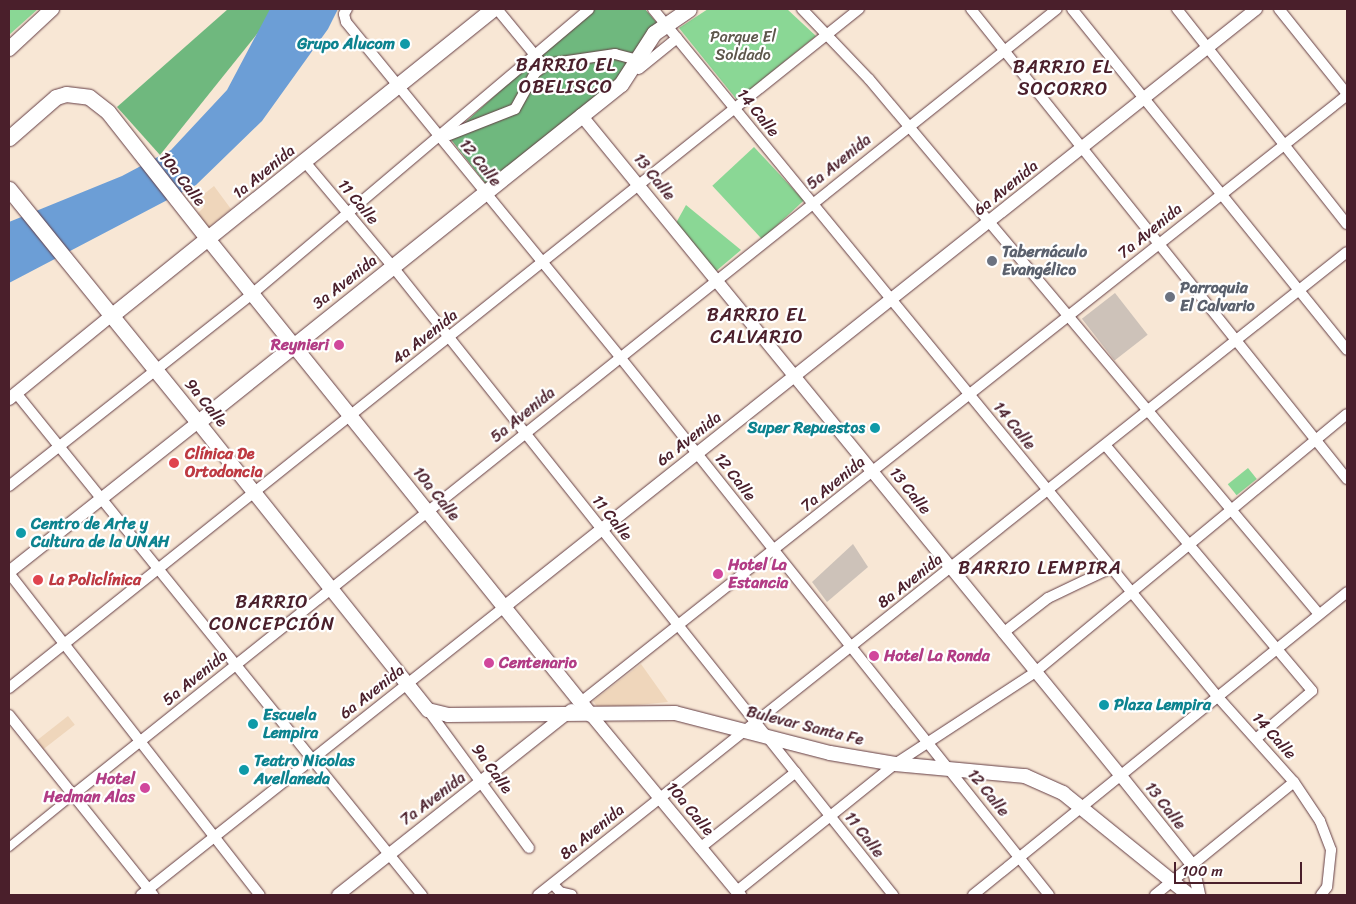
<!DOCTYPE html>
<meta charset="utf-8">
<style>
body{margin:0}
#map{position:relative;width:1356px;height:904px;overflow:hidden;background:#f8e7d5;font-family:Sriracha,sans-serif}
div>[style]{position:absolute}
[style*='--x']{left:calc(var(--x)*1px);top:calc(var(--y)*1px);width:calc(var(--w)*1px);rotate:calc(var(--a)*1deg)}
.built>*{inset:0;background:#efd6bb;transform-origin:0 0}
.industrial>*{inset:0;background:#cdc2b9;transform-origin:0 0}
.green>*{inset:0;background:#8ad795;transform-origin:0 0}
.forest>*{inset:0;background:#6fb87e}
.water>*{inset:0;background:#6c9ed6}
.roads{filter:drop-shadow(0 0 1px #643d44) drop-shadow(0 0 1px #643d44)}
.pedestrian>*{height:8px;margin:-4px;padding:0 4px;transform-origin:4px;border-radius:4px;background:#fff}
.minor>*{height:10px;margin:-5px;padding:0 5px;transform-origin:5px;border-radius:5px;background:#fff}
.tertiary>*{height:12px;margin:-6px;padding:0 6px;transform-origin:6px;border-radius:6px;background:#fff}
.secondary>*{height:14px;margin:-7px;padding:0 7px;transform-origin:7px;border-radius:7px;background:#fff}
.primary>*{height:15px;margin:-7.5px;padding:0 7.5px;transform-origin:7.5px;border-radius:7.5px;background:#fff}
.dots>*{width:14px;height:14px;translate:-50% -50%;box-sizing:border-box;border:2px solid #fff;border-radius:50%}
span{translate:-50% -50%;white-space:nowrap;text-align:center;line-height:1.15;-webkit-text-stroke:4.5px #fff;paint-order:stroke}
.park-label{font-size:16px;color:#5d564b}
.culture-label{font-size:16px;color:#0d838f;font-weight:700}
.right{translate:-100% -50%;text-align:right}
.left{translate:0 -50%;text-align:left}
.street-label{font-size:16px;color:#4a1f2b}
.worship-label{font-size:16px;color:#5b616d;font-weight:700}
.hotel-label{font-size:16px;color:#b23c85;font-weight:700}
.health-label{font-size:16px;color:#be3a42;font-weight:700}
.quarter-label{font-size:19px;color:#4a1f2b;letter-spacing:1px}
.frame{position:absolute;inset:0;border:10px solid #4a1f2b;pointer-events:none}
.scale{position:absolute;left:1174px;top:862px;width:128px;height:22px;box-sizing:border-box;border:2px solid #4a1f2b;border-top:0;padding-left:6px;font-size:15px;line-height:18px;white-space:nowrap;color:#4a1f2b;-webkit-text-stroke:4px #fff;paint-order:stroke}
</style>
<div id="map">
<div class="built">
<i style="clip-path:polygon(214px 186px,231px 209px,208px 228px,198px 213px,204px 207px,199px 198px)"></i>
<i style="clip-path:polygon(641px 664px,668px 702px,599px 709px,593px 701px)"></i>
<i style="left:68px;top:716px;width:11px;height:40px;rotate:52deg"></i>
</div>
<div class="industrial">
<i style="left:1115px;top:293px;width:53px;height:42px;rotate:52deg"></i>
<i style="clip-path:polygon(853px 544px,868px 567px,827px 602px,812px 582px)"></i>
</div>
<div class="green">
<i style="clip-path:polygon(9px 9px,38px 9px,9px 35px)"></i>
<i style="clip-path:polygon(708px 9px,787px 9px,816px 36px,737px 100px,679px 28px)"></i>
<i style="left:754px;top:147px;width:73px;height:57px;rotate:47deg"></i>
<i style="clip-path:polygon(686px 205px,741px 250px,715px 272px,676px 223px)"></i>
<i style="left:1248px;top:468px;width:14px;height:26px;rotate:51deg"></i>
</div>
<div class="forest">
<i style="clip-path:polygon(228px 9px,277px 9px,160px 155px,117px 107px)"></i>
<i style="clip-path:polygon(591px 9px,645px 9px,663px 30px,581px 115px,486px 184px,449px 137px)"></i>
</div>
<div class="water">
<i style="clip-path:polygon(270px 9px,338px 9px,328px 29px,262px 121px,196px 185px,9px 283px,9px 222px,122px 176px,171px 150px,227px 90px)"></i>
</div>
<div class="roads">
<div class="pedestrian">
<i style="--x:9;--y:847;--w:82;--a:-39.1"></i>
</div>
<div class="minor">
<i style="--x:347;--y:9;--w:6;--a:121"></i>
<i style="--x:344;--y:14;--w:8;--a:76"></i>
<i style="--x:346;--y:22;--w:433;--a:50.7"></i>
<i style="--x:620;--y:357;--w:688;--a:51.43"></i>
<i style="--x:497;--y:9;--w:74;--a:50.5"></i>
<i style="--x:653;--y:9;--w:889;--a:50.62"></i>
<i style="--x:1217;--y:696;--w:115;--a:48.2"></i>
<i style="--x:1294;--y:782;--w:47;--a:56.3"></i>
<i style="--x:1320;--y:821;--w:31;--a:69"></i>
<i style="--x:1331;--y:850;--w:37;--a:96"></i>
<i style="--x:1327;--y:887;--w:10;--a:127"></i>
<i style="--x:802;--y:9;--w:97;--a:46.3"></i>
<i style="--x:869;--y:79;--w:698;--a:49.94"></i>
<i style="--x:971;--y:9;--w:602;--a:51.34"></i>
<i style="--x:1072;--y:9;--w:438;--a:51.1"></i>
<i style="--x:1177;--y:9;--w:274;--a:51.7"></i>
<i style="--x:1279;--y:9;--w:109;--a:51.3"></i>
<i style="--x:639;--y:69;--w:49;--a:-39.2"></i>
<i style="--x:449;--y:135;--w:71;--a:-21.5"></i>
<i style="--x:515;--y:109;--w:41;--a:-60.9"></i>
<i style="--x:535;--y:73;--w:15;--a:-37"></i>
<i style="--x:547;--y:64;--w:69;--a:-8.4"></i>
<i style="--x:615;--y:54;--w:23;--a:15"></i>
<i style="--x:637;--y:60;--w:8;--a:40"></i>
<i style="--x:305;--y:162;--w:137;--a:50"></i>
<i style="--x:393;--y:267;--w:803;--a:51.47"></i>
<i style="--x:16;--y:393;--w:646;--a:51.04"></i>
<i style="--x:1106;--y:446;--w:320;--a:49.9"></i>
<i style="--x:1312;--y:691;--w:72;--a:139.5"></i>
<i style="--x:9;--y:486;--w:310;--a:-38.3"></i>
<i style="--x:252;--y:294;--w:441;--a:-40.2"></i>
<i style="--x:9;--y:573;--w:408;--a:52.1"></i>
<i style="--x:1003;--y:633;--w:57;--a:-37.9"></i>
<i style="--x:1048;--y:598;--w:70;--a:-25.5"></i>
<i style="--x:9;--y:688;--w:1088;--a:-38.62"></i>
<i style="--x:581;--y:702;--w:977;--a:-38.39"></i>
<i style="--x:428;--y:710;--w:171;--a:53.8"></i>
<i style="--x:9;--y:715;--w:231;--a:51.3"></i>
<i style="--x:73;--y:795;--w:1259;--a:-38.62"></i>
<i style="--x:700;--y:848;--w:122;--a:-38.4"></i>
<i style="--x:553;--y:884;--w:11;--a:49"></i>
<i style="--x:560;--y:892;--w:12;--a:14"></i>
<i style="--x:737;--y:891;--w:203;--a:-38.8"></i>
<i style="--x:895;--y:764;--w:166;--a:-33.2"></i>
<i style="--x:1034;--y:673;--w:406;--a:-39.6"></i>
<i style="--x:141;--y:895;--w:463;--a:-38.4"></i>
<i style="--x:538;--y:895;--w:1033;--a:-38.48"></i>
<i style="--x:973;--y:895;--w:481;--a:-39"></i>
<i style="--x:1155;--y:895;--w:179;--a:-39.1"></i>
</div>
<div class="tertiary">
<i style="--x:581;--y:115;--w:854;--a:50.75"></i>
<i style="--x:1121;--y:776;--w:115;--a:51.3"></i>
<i style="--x:1193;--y:866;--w:30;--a:78"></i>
<i style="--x:9;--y:399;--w:133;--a:-39.2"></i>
<i style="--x:9;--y:572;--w:241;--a:-38.4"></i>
<i style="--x:504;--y:607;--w:961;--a:-38.49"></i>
<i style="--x:591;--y:715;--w:234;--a:50.4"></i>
<i style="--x:338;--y:895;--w:298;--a:-38.4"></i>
</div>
<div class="secondary">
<i style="--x:9;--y:49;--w:59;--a:-42.9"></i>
<i style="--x:208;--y:239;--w:611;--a:51.18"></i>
<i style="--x:198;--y:422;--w:369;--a:51.4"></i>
<i style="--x:428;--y:710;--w:21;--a:14"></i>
<i style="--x:448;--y:715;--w:227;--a:-0.5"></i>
<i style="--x:675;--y:713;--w:160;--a:14.5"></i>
<i style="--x:830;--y:753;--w:66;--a:9.6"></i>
<i style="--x:895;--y:764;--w:131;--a:5.3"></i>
<i style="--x:1025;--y:776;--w:42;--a:24.1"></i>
<i style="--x:1063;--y:793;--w:162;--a:39"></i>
</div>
<div class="primary">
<i style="--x:9;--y:138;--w:62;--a:-41.1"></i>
<i style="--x:56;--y:97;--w:10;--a:-17"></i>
<i style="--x:66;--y:94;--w:23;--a:7"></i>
<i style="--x:89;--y:97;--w:24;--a:38"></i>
<i style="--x:108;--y:112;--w:162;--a:51.8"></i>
<i style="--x:9;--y:189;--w:300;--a:51"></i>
<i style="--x:198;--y:422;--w:541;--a:-38.63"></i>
<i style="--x:621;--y:84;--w:61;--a:-57.1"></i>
<i style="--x:654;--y:33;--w:42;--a:-34.4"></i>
<i style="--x:112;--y:315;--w:489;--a:-38.8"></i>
</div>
</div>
<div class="dots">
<i style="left:405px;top:44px;background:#0f9aa8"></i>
<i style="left:992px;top:261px;background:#6b7280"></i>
<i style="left:1170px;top:297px;background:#6b7280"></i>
<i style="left:339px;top:345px;background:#d1479c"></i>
<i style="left:875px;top:428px;background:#0f9aa8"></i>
<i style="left:174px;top:463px;background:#e0444e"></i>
<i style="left:21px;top:533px;background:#0f9aa8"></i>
<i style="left:718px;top:574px;background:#d1479c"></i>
<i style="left:38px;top:580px;background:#e0444e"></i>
<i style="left:874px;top:656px;background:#d1479c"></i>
<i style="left:489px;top:663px;background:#d1479c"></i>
<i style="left:1104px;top:705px;background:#0f9aa8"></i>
<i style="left:253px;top:724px;background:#0f9aa8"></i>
<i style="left:244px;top:770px;background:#0f9aa8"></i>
<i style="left:145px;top:788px;background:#d1479c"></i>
</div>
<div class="park-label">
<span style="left:743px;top:46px">Parque El<br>Soldado</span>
</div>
<div class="culture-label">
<span class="right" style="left:395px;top:44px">Grupo Alucom</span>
<span class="right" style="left:865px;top:428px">Super Repuestos</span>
<span class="left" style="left:31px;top:533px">Centro de Arte y<br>Cultura de la UNAH</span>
<span class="left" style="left:1114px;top:705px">Plaza Lempira</span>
<span class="left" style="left:263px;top:724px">Escuela<br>Lempira</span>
<span class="left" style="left:254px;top:770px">Teatro Nicolas<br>Avellaneda</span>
</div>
<div class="street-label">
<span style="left:758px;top:113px;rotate:51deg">14 Calle</span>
<span style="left:839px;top:162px;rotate:-39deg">5a Avenida</span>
<span style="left:480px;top:163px;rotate:51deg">12 Calle</span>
<span style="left:264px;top:172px;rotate:-39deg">1a Avenida</span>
<span style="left:654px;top:177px;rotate:51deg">13 Calle</span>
<span style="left:182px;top:179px;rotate:52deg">10a Calle</span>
<span style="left:1006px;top:188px;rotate:-39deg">6a Avenida</span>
<span style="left:358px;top:202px;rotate:50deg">11 Calle</span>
<span style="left:1150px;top:231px;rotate:-39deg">7a Avenida</span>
<span style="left:345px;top:282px;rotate:-38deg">3a Avenida</span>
<span style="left:425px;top:337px;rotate:-38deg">4a Avenida</span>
<span style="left:206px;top:403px;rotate:51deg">9a Calle</span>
<span style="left:523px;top:415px;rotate:-39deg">5a Avenida</span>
<span style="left:1014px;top:426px;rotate:51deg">14 Calle</span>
<span style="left:689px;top:439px;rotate:-38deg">6a Avenida</span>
<span style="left:735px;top:477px;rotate:52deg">12 Calle</span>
<span style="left:833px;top:484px;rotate:-39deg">7a Avenida</span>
<span style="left:910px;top:491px;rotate:51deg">13 Calle</span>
<span style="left:436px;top:494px;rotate:51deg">10a Calle</span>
<span style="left:612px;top:518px;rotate:51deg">11 Calle</span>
<span style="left:910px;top:581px;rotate:-38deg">8a Avenida</span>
<span style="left:195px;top:678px;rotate:-39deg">5a Avenida</span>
<span style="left:372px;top:692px;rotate:-38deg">6a Avenida</span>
<span style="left:805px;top:726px;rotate:14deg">Bulevar Santa Fe</span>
<span style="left:1274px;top:736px;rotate:48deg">14 Calle</span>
<span style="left:492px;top:769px;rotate:54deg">9a Calle</span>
<span style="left:988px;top:793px;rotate:51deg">12 Calle</span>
<span style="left:433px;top:799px;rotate:-37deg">7a Avenida</span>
<span style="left:1165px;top:806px;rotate:52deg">13 Calle</span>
<span style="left:690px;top:809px;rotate:50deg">10a Calle</span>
<span style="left:592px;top:832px;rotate:-39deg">8a Avenida</span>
<span style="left:864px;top:835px;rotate:52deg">11 Calle</span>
</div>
<div class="worship-label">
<span class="left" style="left:1002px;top:261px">Tabernáculo<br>Evangélico</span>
<span class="left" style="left:1180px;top:297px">Parroquia<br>El Calvario</span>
</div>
<div class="hotel-label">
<span class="right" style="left:329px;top:345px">Reynieri</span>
<span class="left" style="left:728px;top:574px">Hotel La<br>Estancia</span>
<span class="left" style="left:884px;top:656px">Hotel La Ronda</span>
<span class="left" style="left:499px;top:663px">Centenario</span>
<span class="right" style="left:135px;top:788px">Hotel<br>Hedman Alas</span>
</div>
<div class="health-label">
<span class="left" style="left:185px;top:463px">Clínica De<br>Ortodoncia</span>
<span class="left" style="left:49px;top:580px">La Policlínica</span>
</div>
<div class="quarter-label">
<span style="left:566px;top:76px">BARRIO EL<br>OBELISCO</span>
<span style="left:1063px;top:78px">BARRIO EL<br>SOCORRO</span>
<span style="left:757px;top:326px">BARRIO EL<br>CALVARIO</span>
<span style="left:1040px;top:568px">BARRIO LEMPIRA</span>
<span style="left:272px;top:613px">BARRIO<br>CONCEPCIÓN</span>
</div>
<div class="frame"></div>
<div class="scale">100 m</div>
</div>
